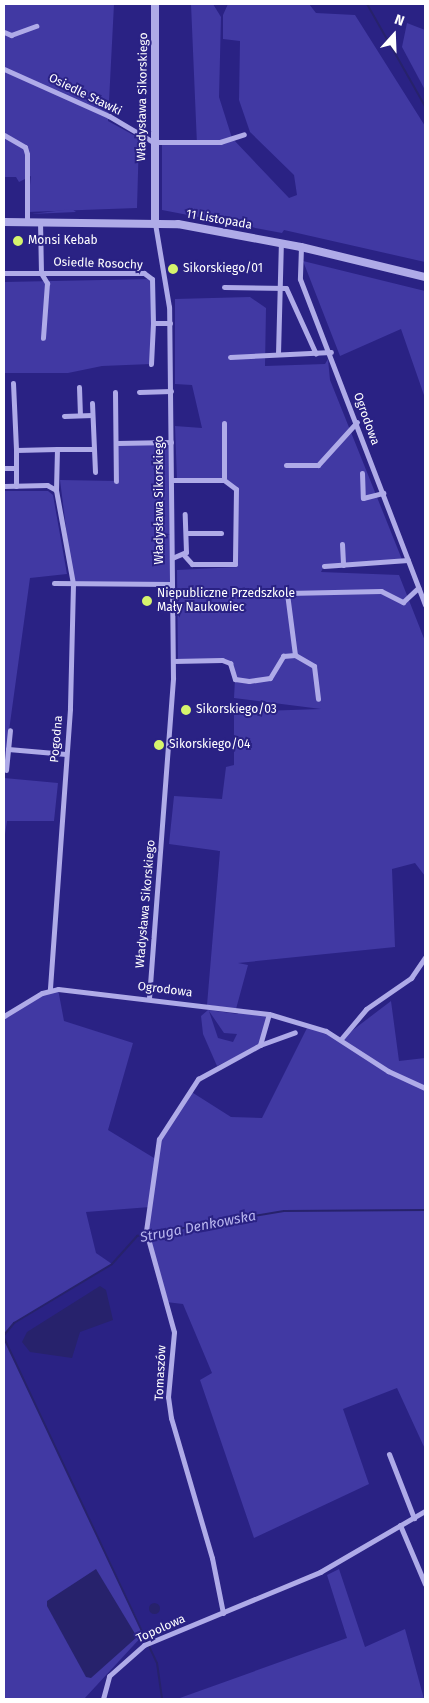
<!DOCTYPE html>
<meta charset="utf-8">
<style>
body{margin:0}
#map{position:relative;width:429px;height:1703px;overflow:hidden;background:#2a2284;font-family:"Fira Sans",sans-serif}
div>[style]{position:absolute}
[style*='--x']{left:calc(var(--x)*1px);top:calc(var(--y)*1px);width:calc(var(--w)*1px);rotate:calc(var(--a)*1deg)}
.green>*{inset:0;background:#4139a3}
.water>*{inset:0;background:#27226c}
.round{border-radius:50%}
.stream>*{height:2px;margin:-1px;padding:0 1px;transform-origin:1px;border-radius:1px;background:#27226c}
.minor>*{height:5px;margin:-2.5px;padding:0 2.5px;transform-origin:2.5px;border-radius:2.5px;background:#afabe8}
.tertiary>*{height:8px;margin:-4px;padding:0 4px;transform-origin:4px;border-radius:4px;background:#afabe8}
.dots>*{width:14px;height:14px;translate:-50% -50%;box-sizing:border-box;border:2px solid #2a2284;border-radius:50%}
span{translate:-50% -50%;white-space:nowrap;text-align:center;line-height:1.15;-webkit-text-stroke:4px #2a2284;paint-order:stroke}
.street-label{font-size:12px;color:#fff}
.poi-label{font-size:12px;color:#fff}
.left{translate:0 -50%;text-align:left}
.water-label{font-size:14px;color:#bab7f0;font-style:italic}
.frame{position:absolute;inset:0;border:5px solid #fff;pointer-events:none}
.north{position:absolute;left:369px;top:10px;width:50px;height:50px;-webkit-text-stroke:4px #2a2284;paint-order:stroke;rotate:20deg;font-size:14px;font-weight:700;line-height:20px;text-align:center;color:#fff}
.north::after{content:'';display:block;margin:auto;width:18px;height:22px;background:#fff;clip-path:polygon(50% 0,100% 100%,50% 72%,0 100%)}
</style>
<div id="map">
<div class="green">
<i style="clip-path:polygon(4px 4px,114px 4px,108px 121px,139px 138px,137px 208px,27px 212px,31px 176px,19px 182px,16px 177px,4px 177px)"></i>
<i style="clip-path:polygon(191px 4px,213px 4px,221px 17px,219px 97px,232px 138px,289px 198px,297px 195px,294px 175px,250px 132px,239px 100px,240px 41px,223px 39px,223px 15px,228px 4px,309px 4px,316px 13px,355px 15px,425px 126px,425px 262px,284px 230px,282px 233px,162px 210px,162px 145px,197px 145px)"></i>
<i style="clip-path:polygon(407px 23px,425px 30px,425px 90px,402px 47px)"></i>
<i style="clip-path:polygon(72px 209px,76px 212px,31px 214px,56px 211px)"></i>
<i style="clip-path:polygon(303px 261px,425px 291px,425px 398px,401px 329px,340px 356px)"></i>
<i style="clip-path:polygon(152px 279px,151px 364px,102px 366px,68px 373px,4px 373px,4px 282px)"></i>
<i style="clip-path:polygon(evenodd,250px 297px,266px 308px,265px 366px,325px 364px,328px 359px,330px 380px,403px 562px,324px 566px,321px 572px,399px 575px,425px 641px,425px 876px,415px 863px,392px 869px,395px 947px,238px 963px,248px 965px,236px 1009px,269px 1014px,260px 1045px,217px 1066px,203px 1034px,201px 1016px,208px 1010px,238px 1014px,236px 1009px,207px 1005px,220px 851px,169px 844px,174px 796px,222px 799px,226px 767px,234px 765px,234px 712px,321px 709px,234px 698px,235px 679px,227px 662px,178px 661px,177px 570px,238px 567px,228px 565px,235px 564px,236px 489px,230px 482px,177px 480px,175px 426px,202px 428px,192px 385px,175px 384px,175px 299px,250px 297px,209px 1011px,224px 1033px,237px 1034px,233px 1042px,218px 1038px,209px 1011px)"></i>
<i style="clip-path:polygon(171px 442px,172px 584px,73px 584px,60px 480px,116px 481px,117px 443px)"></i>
<i style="clip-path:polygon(4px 491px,48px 491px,53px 495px,67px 574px,30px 578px,4px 767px)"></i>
<i style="clip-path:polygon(4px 778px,58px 783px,54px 821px,7px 821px,4px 841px)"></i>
<i style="clip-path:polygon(58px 989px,64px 1021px,133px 1043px,108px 1130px,154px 1158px,159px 1139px,190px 1091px,231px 1117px,262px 1118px,309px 1024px,341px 1039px,391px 1001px,399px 1061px,425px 1058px,425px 1449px,397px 1388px,343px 1409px,369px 1484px,254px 1538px,200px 1380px,212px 1373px,183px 1304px,166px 1302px,148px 1240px,150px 1207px,86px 1212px,96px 1253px,112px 1264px,14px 1323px,4px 1335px,4px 1016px,42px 993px)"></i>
<i style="clip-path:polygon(4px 1338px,144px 1634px,84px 1699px,4px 1699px)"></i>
<i style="clip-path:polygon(339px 1569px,365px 1647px,405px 1629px,424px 1699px,177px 1699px,347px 1638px,327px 1575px)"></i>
</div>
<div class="water">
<i style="clip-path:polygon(100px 1286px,106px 1290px,113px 1320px,80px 1332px,72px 1358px,30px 1352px,22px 1342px,27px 1332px)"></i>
<i style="clip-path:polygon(96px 1569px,137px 1637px,91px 1678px,86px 1677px,47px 1606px,47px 1601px)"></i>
<i class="round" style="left:148.5px;top:1602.5px;width:11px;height:11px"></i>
</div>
<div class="stream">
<i style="--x:367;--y:4;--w:117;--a:60.4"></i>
<i style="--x:4;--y:1335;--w:16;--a:-50"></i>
<i style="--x:14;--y:1323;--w:114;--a:-31"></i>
<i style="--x:112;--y:1264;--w:38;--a:-48"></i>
<i style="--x:137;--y:1236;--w:149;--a:-9.7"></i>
<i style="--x:284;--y:1211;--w:141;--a:-0.4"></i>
<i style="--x:4;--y:1338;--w:359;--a:64.8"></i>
<i style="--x:157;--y:1663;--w:36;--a:82"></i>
</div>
<div class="minor">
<i style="--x:4;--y:32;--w:8;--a:23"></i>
<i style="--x:11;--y:35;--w:27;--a:-20"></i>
<i style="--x:4;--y:69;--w:115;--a:24.1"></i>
<i style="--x:109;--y:116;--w:51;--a:30.6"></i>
<i style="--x:153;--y:142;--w:67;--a:0"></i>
<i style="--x:220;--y:142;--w:25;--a:-18"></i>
<i style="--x:4;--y:135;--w:24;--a:30"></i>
<i style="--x:25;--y:147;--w:7;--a:74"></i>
<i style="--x:27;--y:154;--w:67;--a:90"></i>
<i style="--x:40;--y:221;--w:52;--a:88.9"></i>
<i style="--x:41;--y:273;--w:12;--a:59"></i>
<i style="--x:47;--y:283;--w:55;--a:94.2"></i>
<i style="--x:301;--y:247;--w:32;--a:92"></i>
<i style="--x:300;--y:279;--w:349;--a:69"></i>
<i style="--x:4;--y:273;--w:140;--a:0"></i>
<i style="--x:144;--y:273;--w:10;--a:37"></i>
<i style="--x:152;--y:279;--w:44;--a:88.7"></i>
<i style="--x:153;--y:323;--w:17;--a:0"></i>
<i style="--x:224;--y:287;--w:62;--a:0.9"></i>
<i style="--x:286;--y:288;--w:72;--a:65.6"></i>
<i style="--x:278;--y:354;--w:111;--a:-88.5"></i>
<i style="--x:230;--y:357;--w:101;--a:-2.8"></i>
<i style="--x:151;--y:364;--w:41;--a:-87.2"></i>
<i style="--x:13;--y:383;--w:67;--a:87.4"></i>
<i style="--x:16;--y:450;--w:41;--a:-1.4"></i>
<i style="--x:57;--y:449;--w:41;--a:91.4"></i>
<i style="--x:56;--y:490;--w:96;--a:79.7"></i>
<i style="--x:73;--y:584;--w:125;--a:91.4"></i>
<i style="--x:70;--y:709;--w:282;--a:94.1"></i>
<i style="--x:79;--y:387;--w:28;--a:88"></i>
<i style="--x:115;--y:392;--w:89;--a:89.4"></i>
<i style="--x:139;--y:392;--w:32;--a:-2"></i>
<i style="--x:92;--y:403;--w:69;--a:87.5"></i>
<i style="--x:64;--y:416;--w:28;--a:-2"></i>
<i style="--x:224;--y:423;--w:57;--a:90"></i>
<i style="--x:117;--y:443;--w:54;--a:-1.1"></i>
<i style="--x:57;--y:449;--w:36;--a:0"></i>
<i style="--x:16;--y:450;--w:36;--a:90"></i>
<i style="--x:286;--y:465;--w:32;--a:0"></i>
<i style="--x:318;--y:465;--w:58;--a:-47.8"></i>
<i style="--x:4;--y:468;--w:12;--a:0"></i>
<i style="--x:362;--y:473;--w:25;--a:88"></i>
<i style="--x:363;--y:498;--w:21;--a:-14"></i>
<i style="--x:171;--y:480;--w:53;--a:0"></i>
<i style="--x:224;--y:480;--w:15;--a:37"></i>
<i style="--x:236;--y:489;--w:75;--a:90.8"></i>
<i style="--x:235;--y:564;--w:43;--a:180"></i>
<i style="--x:192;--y:564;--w:12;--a:-132"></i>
<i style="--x:4;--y:486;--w:43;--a:-1.3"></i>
<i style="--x:47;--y:485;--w:10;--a:29"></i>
<i style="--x:186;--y:533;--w:35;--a:0"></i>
<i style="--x:342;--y:544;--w:21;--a:87"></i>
<i style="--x:172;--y:558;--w:15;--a:-23"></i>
<i style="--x:186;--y:552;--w:38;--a:-92"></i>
<i style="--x:324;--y:566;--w:84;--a:-4.1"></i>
<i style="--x:54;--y:583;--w:118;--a:0.5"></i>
<i style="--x:295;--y:655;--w:63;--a:-97.4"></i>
<i style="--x:287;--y:593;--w:94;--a:-1.2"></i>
<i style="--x:381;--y:591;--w:25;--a:27"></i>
<i style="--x:403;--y:602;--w:21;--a:-43"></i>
<i style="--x:173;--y:661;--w:49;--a:-1.2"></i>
<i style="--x:222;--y:660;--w:9;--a:21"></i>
<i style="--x:230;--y:663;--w:17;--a:73"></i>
<i style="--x:235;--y:679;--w:14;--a:8"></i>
<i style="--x:249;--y:681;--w:21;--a:-8"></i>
<i style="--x:270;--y:678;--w:26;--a:-59"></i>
<i style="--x:283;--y:656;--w:12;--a:-5"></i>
<i style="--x:295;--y:655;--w:22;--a:30"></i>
<i style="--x:314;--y:666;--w:33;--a:83"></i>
<i style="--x:8;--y:749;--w:58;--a:4.9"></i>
<i style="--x:6;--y:770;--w:40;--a:-84.3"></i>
<i style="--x:149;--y:998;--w:321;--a:-85.7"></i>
<i style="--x:173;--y:678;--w:371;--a:-90.6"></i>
<i style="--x:169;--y:307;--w:85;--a:-99.5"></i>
<i style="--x:4;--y:1016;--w:44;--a:-31.2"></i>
<i style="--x:42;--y:993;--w:16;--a:-14"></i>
<i style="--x:58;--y:989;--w:212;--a:6.8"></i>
<i style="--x:269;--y:1014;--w:59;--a:16.6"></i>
<i style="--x:326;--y:1031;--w:74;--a:32.8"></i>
<i style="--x:388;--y:1071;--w:41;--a:24.7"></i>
<i style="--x:341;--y:1039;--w:39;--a:-50"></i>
<i style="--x:366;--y:1009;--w:55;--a:-34.6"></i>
<i style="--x:411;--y:978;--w:25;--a:-56"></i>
<i style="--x:260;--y:1045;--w:37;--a:-20"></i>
<i style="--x:389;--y:1454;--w:69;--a:68.7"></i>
<i style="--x:400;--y:1525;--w:64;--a:67"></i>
<i style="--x:223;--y:1613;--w:56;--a:-101.3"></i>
<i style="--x:212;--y:1558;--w:146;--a:-106.3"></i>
<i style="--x:171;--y:1418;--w:21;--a:-98"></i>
<i style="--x:168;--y:1397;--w:65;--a:-84.7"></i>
<i style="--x:174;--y:1332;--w:105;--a:-105.5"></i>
<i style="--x:146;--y:1231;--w:93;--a:-82"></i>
<i style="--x:159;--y:1139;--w:72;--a:-57"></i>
<i style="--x:198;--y:1079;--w:71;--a:-28.7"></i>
<i style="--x:260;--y:1045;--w:32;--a:-74"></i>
<i style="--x:103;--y:1699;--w:24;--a:-75"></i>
<i style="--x:109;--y:1676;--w:47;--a:-41.5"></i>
<i style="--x:144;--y:1645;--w:191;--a:-22.5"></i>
<i style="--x:320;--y:1572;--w:121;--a:-30.2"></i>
</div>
<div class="tertiary">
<i style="--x:155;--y:221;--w:217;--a:-90"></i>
<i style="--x:4;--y:222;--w:174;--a:0.7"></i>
<i style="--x:178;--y:224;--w:125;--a:10.6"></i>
<i style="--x:301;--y:247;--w:128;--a:13.6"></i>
</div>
<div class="dots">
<i style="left:18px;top:241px;background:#d6f46d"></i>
<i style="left:173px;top:269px;background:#d6f46d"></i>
<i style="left:147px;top:601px;background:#d6f46d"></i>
<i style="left:186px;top:710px;background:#d6f46d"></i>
<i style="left:159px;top:745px;background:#d6f46d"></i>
</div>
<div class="street-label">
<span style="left:85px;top:95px;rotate:26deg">Osiedle Stawki</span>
<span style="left:143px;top:97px;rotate:-89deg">Władysława Sikorskiego</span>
<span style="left:219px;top:220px;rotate:10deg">11 Listopada</span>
<span style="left:98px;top:264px;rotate:2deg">Osiedle Rosochy</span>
<span style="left:366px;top:419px;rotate:70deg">Ogrodowa</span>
<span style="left:160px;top:500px;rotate:-90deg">Władysława Sikorskiego</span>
<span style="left:57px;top:739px;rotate:-85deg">Pogodna</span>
<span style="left:146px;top:904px;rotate:-85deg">Władysława Sikorskiego</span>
<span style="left:165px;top:990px;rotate:7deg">Ogrodowa</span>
<span style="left:161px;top:1373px;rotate:-87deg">Tomaszów</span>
<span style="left:161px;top:1629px;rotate:-24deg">Topolowa</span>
</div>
<div class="poi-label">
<span class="left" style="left:28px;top:241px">Monsi Kebab</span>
<span class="left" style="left:183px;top:269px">Sikorskiego/01</span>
<span class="left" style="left:157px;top:601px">Niepubliczne Przedszkole<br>Mały Naukowiec</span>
<span class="left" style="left:196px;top:710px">Sikorskiego/03</span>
<span class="left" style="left:169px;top:745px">Sikorskiego/04</span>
</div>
<div class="water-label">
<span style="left:198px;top:1227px;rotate:-11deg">Struga Denkowska</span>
</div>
<div class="frame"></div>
<div class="north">N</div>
</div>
